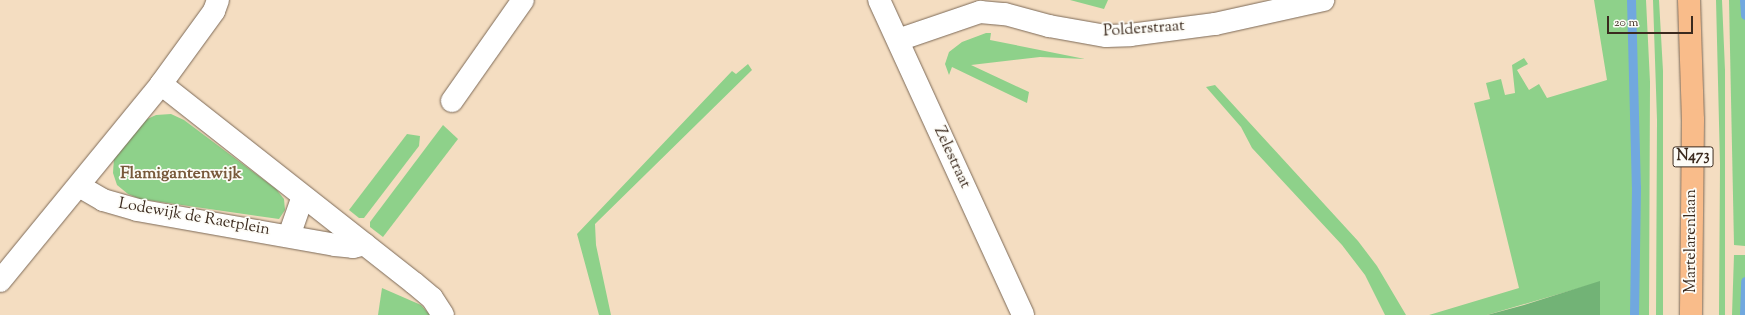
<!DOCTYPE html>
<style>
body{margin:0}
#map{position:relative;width:1745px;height:315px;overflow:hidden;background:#f4ddc1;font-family:"Sorts Mill Goudy",serif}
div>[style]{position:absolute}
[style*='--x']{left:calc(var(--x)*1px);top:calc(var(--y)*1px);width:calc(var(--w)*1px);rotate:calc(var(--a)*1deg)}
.green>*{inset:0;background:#8ed18a}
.forest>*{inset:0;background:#72b376}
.stream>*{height:9px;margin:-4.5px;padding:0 4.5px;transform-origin:4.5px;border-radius:4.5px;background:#71a8df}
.roads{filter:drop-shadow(0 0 1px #7c6957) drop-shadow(0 0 1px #7c6957)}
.minor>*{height:22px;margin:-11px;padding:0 11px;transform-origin:11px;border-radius:11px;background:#fff}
.major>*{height:22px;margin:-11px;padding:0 11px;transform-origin:11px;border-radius:11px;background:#f9bc8a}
span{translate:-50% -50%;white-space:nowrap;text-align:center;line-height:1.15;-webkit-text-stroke:3.5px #fdfcf7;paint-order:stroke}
.shield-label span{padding:1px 3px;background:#fdfcf7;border:1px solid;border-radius:3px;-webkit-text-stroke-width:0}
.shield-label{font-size:15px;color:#3b2a1e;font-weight:700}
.street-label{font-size:16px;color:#3b2a1e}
.neighbourhood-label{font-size:17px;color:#78593b;font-weight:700}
.scale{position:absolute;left:1607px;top:16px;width:86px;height:18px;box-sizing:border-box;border:2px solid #3b2a1e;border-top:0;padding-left:5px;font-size:12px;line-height:14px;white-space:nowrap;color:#3b2a1e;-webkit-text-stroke:3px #fdfcf7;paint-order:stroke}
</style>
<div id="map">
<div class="green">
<i style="clip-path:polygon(1070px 0,1108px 0,1104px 9px)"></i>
<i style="clip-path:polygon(1594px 0,1646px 0,1650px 82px,1649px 315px,1600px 315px,1600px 282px,1487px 315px,1429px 315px,1519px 288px,1474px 103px,1490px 99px,1486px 83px,1501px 79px,1505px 95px,1515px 93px,1512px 65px,1524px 58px,1528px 64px,1517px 70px,1529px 90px,1539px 84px,1547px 98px,1607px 80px)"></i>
<i style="clip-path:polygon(1653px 0,1659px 0,1663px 71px,1663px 315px,1656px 315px,1657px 120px)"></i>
<i style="clip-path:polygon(1716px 0,1722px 0,1725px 70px,1725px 315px,1719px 315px,1720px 164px)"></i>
<i style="clip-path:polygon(1729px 0,1745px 0,1745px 246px,1734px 245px)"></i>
<i style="clip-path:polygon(986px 33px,991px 33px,990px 40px,1085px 59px,1040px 57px,971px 65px,1029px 92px,1027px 103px,952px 67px,949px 75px,945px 64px,949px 52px,962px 42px)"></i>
<i style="clip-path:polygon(748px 64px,752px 70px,595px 224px,596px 245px,611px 315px,599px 315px,577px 234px,732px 71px,736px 74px)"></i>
<i style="clip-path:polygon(1215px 85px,1358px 241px,1377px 266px,1406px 315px,1385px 315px,1365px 275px,1342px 245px,1252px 148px,1241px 127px,1206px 87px)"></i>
<i style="clip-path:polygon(171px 114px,184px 120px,276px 189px,284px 199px,285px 210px,279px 219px,140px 199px,128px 194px,117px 185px,113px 173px,114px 158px,143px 121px,156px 115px)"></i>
<i style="clip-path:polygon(443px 125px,458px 139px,383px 237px,370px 227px,370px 222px)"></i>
<i style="clip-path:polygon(407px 134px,420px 136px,419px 146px,364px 218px,359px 218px,349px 210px)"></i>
<i style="clip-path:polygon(1734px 255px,1745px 255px,1745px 315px,1732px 315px)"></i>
<i style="clip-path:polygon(382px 288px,421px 305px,430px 315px,378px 315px)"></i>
</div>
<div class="forest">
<i style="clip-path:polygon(1600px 281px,1600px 315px,1487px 315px,1524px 305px)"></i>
</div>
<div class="stream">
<i style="--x:1631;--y:0;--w:187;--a:88.5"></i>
<i style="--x:1636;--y:187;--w:128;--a:90.9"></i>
<i style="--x:1744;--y:0;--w:15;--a:86"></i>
<i style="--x:1744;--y:315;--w:34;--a:-88"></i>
</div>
<div class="roads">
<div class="minor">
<i style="--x:879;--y:0;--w:346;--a:65.4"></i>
<i style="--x:898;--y:40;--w:87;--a:-18.9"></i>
<i style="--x:980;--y:12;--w:25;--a:5"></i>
<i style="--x:1005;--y:14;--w:46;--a:15.3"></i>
<i style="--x:1049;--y:26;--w:58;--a:10"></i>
<i style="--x:1106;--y:36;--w:24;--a:-2"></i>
<i style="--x:1130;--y:35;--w:86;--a:-7.4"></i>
<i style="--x:1215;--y:24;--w:111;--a:-12.5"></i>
<i style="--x:161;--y:84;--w:322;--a:38.2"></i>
<i style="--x:414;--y:283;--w:23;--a:40"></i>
<i style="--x:432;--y:298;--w:20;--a:57"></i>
<i style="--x:452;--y:101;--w:123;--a:-54.9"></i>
<i style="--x:79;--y:186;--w:28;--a:30"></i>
<i style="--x:103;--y:200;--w:35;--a:16"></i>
<i style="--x:137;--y:210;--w:201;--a:10"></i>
<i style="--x:335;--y:245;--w:18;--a:6"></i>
<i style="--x:353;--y:247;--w:12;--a:-14"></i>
<i style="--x:289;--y:236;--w:42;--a:-70.7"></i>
<i style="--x:0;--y:281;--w:254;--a:-50.7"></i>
<i style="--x:161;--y:84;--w:90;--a:-54"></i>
<i style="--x:214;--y:11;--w:12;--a:-70"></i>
</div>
<div class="major">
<i style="--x:1689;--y:0;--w:120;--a:88.1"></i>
<i style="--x:1693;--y:120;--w:195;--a:90.6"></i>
</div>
</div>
<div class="shield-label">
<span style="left:1693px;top:157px">N473</span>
</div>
<div class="street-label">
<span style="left:1144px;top:30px;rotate:-4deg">Polderstraat</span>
<span style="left:951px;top:158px;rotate:65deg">Zelestraat</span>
<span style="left:194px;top:218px;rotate:10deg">Lodewijk de Raetplein</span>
<span style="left:1692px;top:241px;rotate:-90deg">Martelarenlaan</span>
</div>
<div class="neighbourhood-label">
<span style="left:181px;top:175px">Flamigantenwijk</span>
</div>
<div class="scale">20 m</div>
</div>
